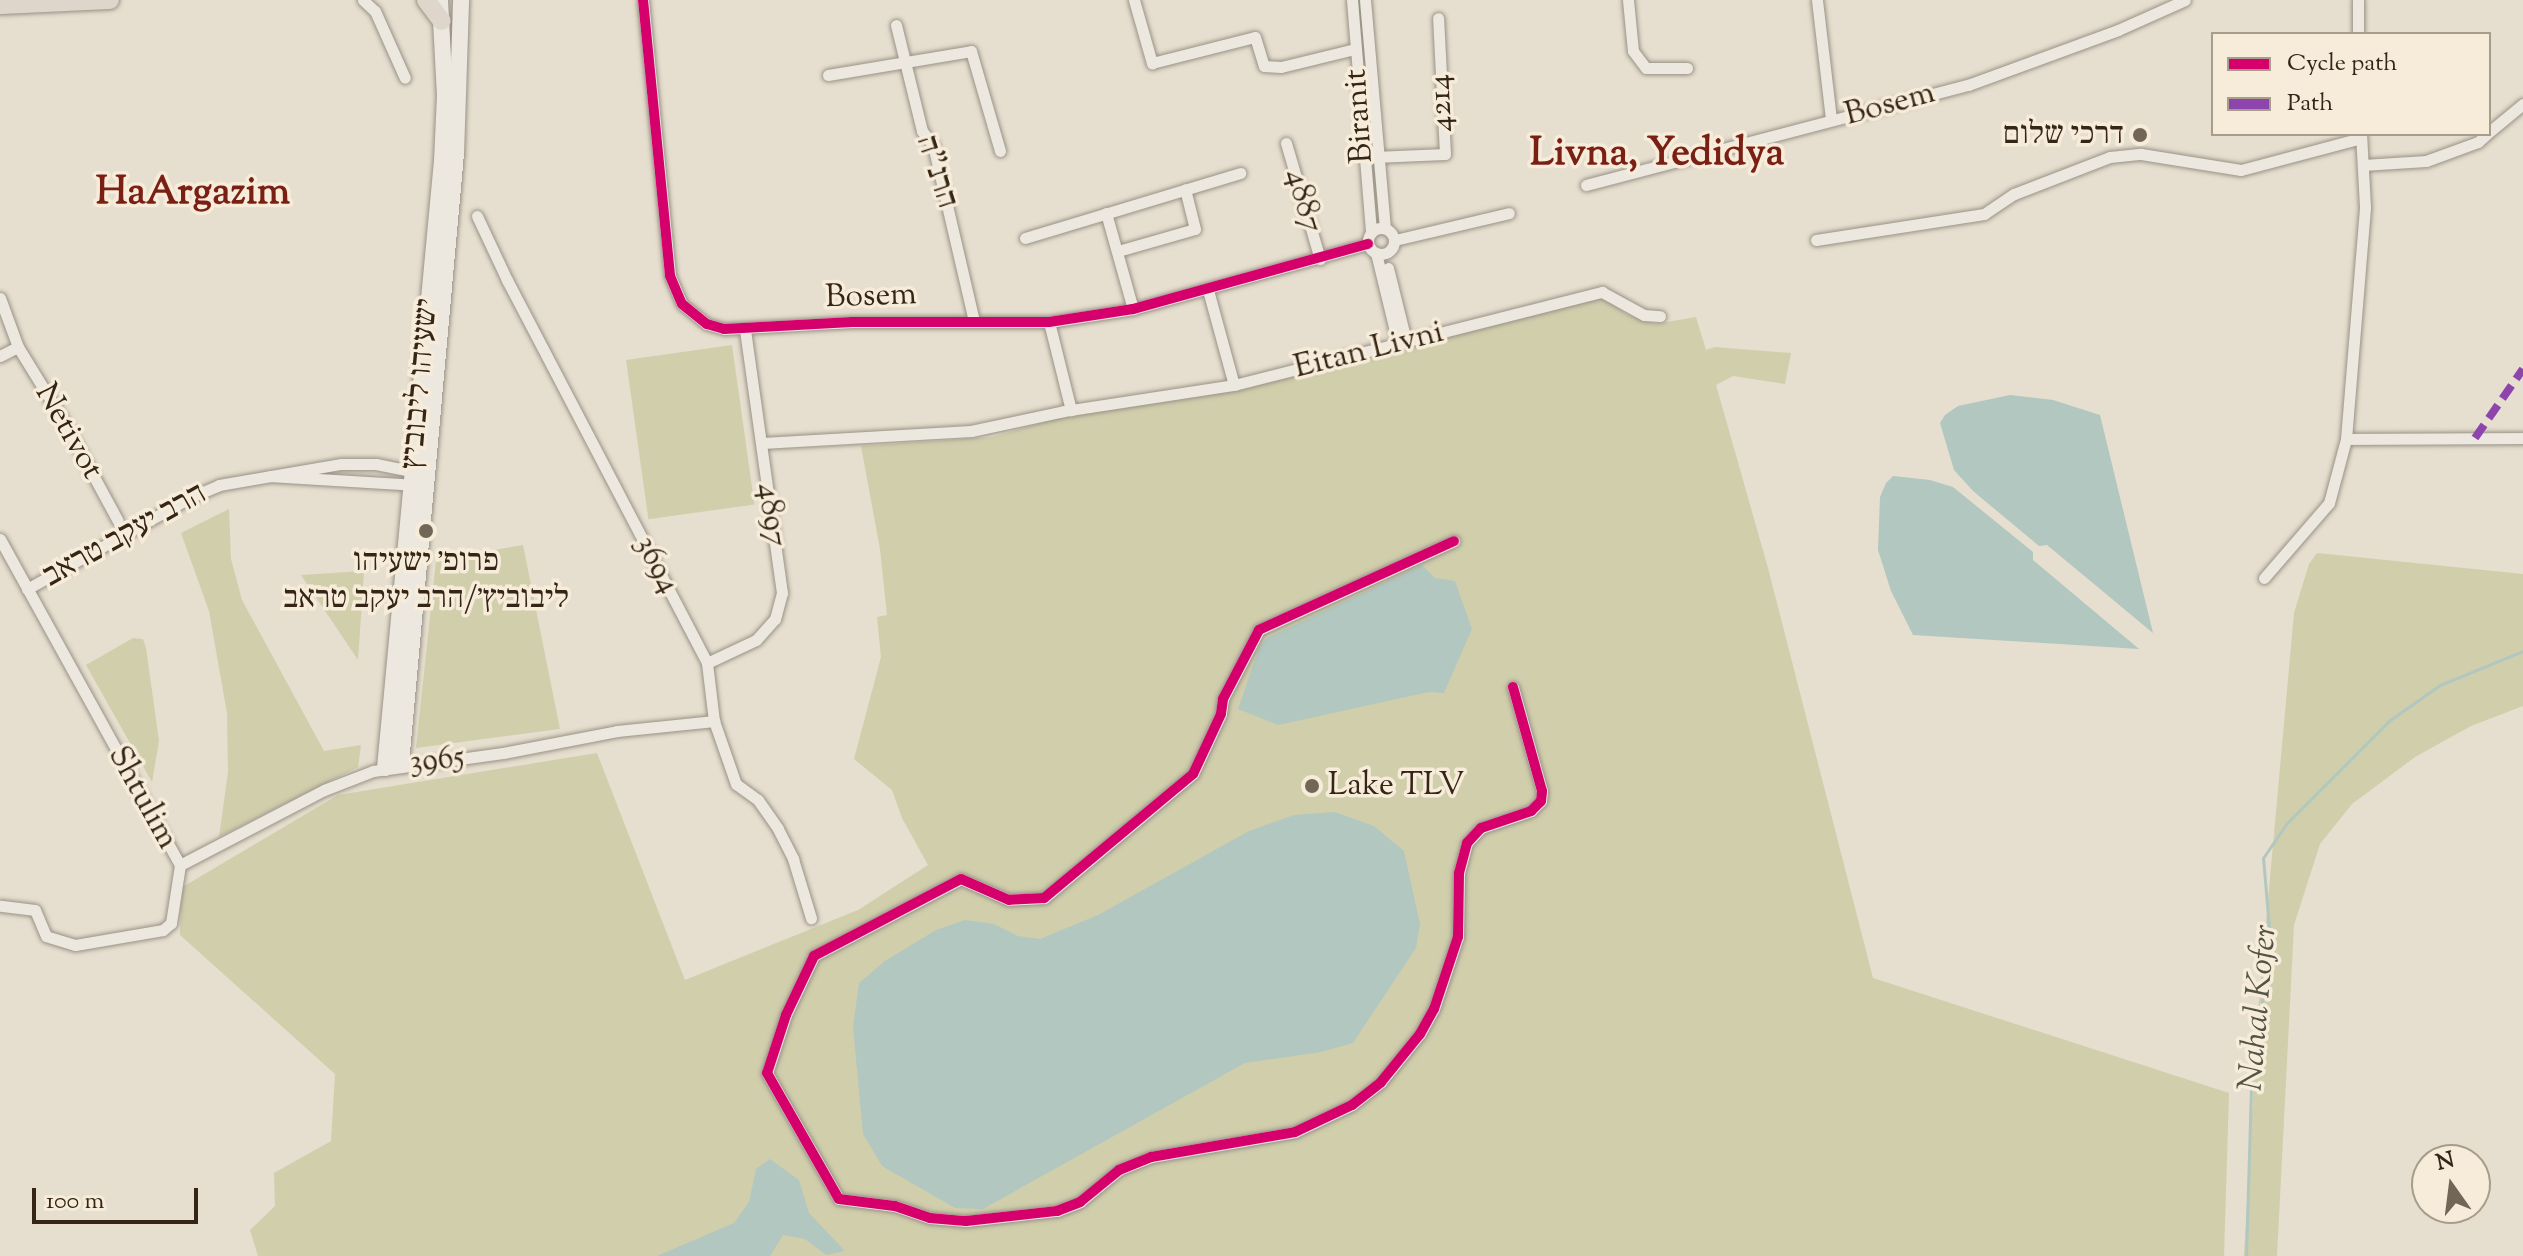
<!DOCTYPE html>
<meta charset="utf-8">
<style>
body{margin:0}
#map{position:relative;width:2523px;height:1256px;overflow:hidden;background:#e6dece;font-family:"Sorts Mill Goudy","Frank Ruhl Libre",serif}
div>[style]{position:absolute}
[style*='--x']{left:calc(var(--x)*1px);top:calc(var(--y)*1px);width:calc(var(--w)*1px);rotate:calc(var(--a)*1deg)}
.green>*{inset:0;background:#d1ceac;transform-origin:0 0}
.water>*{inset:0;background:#b2c7bf}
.stream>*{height:3px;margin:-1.5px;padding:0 1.5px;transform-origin:1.5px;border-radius:1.5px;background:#b2c7bf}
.roads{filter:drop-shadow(0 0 2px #989287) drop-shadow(0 0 2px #989287)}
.street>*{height:11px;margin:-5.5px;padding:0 5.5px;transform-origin:5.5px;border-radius:5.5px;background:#ece7df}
.street>.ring{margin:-5.5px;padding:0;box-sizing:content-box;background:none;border:11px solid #ece7df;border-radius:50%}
.secondary>*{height:16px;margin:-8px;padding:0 8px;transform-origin:8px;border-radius:8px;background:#ece7df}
.primary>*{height:18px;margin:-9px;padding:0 9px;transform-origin:9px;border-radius:9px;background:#ded6ca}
.quiet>*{height:8px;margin-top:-4px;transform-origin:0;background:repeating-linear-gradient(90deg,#8e44ad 0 16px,transparent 0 24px)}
.cycleway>*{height:10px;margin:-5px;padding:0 5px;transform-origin:5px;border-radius:5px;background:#d6006c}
.dots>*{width:22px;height:22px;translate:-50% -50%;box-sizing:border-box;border:4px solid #f6ecd9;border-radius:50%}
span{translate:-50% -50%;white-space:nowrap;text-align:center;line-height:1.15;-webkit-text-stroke:7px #f6ecd9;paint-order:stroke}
.street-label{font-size:32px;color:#342517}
.poi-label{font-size:32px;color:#342517}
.right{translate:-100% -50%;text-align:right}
.left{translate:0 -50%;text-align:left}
.water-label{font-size:34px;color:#535347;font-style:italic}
.district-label{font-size:40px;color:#7a1f14;font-weight:700}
.legend{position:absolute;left:2211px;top:32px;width:280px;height:104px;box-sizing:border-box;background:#f6ecd9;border:2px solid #a89c8b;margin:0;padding:10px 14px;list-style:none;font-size:24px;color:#342517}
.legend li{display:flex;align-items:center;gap:16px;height:40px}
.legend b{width:40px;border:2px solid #a89c8b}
.north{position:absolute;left:2411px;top:1144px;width:80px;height:80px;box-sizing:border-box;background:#f6ecd9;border:2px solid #a89c8b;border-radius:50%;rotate:346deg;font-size:22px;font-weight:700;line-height:32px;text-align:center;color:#342517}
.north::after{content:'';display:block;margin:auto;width:28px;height:36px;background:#726657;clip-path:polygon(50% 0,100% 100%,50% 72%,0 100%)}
.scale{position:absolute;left:32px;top:1188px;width:166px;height:36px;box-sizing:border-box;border:4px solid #342517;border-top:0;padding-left:10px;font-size:24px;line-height:28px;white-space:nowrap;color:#342517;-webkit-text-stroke:6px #f6ecd9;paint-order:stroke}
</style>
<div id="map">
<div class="green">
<i style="clip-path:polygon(1602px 296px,1626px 314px,1655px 324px,1696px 317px,1706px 350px,1715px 347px,1791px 353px,1785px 384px,1733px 376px,1716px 385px,1768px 568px,1873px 978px,2229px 1093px,2224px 1256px,258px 1256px,250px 1230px,275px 1206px,274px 1173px,331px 1141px,335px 1074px,180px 935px,181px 888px,338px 795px,597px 753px,685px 980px,858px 910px,928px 865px,902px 818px,892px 790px,854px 759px,881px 657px,877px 617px,887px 615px,880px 549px,861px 446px,992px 437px,1071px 414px,1234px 390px)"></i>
<i style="left:732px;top:345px;width:161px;height:107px;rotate:82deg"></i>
<i style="clip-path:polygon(229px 509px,231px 559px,242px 600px,324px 751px,361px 745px,358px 767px,219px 837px,228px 772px,227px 713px,209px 611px,181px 533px)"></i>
<i style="clip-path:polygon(523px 545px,560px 729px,416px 748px,436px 560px)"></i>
<i style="clip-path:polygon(2317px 553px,2523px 574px,2523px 706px,2471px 726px,2415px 757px,2352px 804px,2320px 844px,2294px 925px,2277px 1256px,2244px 1256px,2257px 1022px,2294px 613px,2309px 564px)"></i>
<i style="clip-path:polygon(364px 571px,358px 660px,301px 575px)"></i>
<i style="clip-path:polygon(133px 638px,143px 639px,146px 648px,159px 741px,152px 782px,86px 665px)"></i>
</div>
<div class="water">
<i style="clip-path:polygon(2010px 395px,2053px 400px,2100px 415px,2153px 633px,2047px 545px,2039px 546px,1973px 491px,1954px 470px,1940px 423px,1945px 415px,1958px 406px)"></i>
<i style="clip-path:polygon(1893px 476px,1930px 480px,1953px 487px,2033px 552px,2033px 560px,2139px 649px,1913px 635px,1891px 591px,1878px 550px,1880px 497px,1886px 483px)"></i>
<i style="clip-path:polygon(1422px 565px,1435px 578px,1455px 581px,1472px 629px,1444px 693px,1429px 692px,1278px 725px,1238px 709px,1259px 648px,1267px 638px)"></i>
<i style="clip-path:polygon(1335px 812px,1374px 826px,1404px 851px,1420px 924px,1416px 948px,1353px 1043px,1321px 1052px,1245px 1063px,983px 1209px,955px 1208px,882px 1166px,863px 1134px,853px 1027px,859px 983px,885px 961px,936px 930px,965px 920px,994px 924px,1018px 936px,1040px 939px,1098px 915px,1249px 831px,1294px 815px)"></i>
<i style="clip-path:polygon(770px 1159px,799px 1180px,809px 1213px,845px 1251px,826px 1255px,805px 1239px,783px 1235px,770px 1256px,657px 1256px,734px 1223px,749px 1202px,756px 1169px)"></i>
</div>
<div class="stream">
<i style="--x:2246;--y:1256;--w:172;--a:-88.3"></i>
<i style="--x:2251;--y:1084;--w:146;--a:-82.5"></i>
<i style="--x:2270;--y:939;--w:81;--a:-94.9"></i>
<i style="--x:2263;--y:858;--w:42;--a:-55.6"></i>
<i style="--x:2287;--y:823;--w:146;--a:-45"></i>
<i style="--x:2390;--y:720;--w:61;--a:-35"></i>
<i style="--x:2440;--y:685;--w:90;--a:-22.3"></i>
</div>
<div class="roads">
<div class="street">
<i style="--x:363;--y:0;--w:16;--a:43"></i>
<i style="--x:375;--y:11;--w:73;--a:65.9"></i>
<i style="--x:643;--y:0;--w:277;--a:84.4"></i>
<i style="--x:670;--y:276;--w:30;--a:67"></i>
<i style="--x:682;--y:304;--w:32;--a:39"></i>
<i style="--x:707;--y:324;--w:18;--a:16"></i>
<i style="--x:724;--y:329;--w:128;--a:-3.1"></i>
<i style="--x:852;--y:322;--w:197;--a:0"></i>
<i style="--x:1049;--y:322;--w:85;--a:-8.8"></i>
<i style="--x:1133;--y:309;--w:244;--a:-15.5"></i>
<i style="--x:1134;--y:0;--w:66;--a:74.1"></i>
<i style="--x:1152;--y:63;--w:106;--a:-14.2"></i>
<i style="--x:1255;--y:37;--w:30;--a:73"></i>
<i style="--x:1264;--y:66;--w:17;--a:3"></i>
<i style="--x:1281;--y:67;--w:76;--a:-13.7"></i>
<i style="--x:1352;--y:0;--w:233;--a:85.3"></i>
<i style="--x:1365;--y:0;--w:229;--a:85"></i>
<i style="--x:1628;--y:0;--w:51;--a:84.4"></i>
<i style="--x:1633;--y:51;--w:21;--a:53"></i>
<i style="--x:1646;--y:68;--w:41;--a:0"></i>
<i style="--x:1817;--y:0;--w:121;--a:83.3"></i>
<i style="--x:2358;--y:0;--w:34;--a:90"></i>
<i style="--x:896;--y:25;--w:109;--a:76.2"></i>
<i style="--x:922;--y:131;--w:18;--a:52"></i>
<i style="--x:933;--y:145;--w:181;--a:76.9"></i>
<i style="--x:828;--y:75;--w:145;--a:-9.5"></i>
<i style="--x:971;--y:51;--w:104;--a:73.8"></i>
<i style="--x:2489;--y:132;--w:44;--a:-39.5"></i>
<i style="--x:1286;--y:143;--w:121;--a:73.7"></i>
<i style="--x:1374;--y:157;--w:71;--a:-2.4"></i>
<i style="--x:1445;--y:154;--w:136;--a:-92.9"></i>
<i style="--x:2363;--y:165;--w:63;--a:-3.6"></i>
<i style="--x:2426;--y:161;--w:55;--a:-20.1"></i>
<i style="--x:2478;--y:142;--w:12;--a:-42"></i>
<i style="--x:1586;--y:185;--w:395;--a:-14.7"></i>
<i style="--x:1968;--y:85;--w:160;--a:-20.1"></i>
<i style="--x:2118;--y:30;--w:73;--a:-24.1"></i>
<i style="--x:1106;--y:213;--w:100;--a:74.3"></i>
<i style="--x:477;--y:216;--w:71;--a:64.9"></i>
<i style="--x:507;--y:280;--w:432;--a:62.4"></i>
<i style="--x:707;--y:663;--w:58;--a:83.1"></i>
<i style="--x:714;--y:721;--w:67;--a:70.8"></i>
<i style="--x:736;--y:784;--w:27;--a:36"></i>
<i style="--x:758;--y:800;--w:35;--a:55"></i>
<i style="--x:778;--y:829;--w:34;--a:63"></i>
<i style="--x:793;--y:859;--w:62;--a:73"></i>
<i class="ring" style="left:1368px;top:228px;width:15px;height:15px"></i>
<i style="--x:1025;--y:238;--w:225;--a:-16.8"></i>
<i style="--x:1395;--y:240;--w:117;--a:-13.3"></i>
<i style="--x:1816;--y:240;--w:170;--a:-8.8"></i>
<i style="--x:1984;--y:214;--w:36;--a:-34"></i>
<i style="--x:2014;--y:194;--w:103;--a:-21.1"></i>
<i style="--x:2110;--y:157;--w:31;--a:-6"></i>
<i style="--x:2141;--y:154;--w:101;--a:9.1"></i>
<i style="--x:2241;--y:170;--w:124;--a:-14.9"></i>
<i style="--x:1118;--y:251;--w:80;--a:-15.9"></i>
<i style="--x:1195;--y:229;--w:41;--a:-104"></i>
<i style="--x:1376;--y:253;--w:93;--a:76.3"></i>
<i style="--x:1388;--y:268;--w:75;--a:76.1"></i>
<i style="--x:1208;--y:290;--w:98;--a:74.7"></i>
<i style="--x:0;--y:298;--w:52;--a:69.8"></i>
<i style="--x:18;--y:347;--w:92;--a:58.4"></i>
<i style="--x:66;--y:425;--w:109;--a:61.6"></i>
<i style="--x:1049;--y:322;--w:91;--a:76"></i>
<i style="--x:0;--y:356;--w:20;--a:-27"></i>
<i style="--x:2346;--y:439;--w:177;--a:-0.3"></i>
<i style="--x:762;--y:443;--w:209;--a:-3.3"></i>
<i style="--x:971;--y:431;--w:95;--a:-12.1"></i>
<i style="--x:1064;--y:411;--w:172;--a:-8.7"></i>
<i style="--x:1234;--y:385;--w:380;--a:-14.2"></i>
<i style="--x:1602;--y:292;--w:48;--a:28.7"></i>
<i style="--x:1644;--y:315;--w:16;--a:4"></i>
<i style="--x:270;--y:476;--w:146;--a:3.5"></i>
<i style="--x:0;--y:539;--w:372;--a:61.1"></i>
<i style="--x:180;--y:865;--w:59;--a:98.8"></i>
<i style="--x:171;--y:923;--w:11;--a:139"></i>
<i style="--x:163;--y:930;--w:89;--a:170.3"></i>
<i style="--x:75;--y:945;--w:30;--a:-163"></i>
<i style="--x:46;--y:936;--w:28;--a:-113"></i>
<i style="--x:35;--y:910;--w:35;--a:-173"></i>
<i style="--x:1454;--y:541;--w:214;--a:155.5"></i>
<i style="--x:1259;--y:630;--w:78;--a:117.6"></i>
<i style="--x:1223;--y:699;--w:15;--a:98"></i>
<i style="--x:1221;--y:714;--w:66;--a:115"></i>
<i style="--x:1193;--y:774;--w:194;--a:140.2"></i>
<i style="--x:1044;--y:898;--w:35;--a:177"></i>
<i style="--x:1009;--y:900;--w:52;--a:-156.4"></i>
<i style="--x:961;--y:879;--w:166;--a:152.4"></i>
<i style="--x:814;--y:956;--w:65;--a:115.4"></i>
<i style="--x:786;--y:1015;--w:61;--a:108.1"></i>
<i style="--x:767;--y:1073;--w:145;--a:60.3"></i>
<i style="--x:839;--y:1199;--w:56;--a:7.1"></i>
<i style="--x:895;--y:1206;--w:37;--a:19"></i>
<i style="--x:930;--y:1218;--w:36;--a:5"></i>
<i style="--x:966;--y:1221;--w:92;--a:-6.3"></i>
<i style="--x:1057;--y:1211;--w:25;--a:-21"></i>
<i style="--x:1080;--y:1202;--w:50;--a:-39.4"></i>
<i style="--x:1119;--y:1170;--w:35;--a:-22"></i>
<i style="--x:1151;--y:1157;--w:146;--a:-9.8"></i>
<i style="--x:1295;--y:1132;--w:63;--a:-25.3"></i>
<i style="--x:1352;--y:1105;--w:37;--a:-38"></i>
<i style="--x:1381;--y:1082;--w:62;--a:-50.9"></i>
<i style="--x:1420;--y:1034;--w:29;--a:-61"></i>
<i style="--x:1434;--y:1009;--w:76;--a:-71.6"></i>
<i style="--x:1458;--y:937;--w:64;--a:-89.1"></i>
<i style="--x:1459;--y:873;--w:31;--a:-75"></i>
<i style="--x:1467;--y:843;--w:21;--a:-47"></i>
<i style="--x:1481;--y:828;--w:53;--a:-18.8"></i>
<i style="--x:1531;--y:811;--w:14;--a:-45"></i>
<i style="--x:1541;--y:801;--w:10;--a:-84"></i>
<i style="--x:1542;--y:791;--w:108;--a:-105.6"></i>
<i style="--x:2264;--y:578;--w:99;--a:-49.1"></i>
<i style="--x:2329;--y:503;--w:66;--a:-75.1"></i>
<i style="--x:2346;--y:439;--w:233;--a:-85.3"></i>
<i style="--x:2365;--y:207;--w:73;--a:-93.1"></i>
<i style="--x:27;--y:589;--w:186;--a:-29.3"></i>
<i style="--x:189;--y:498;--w:33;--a:-23"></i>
<i style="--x:219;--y:485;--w:124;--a:-9.8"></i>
<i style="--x:341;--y:464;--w:35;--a:0"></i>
<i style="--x:376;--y:464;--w:41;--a:11.3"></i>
<i style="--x:707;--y:663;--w:54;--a:-25.1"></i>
<i style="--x:756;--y:640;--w:28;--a:-48"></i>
<i style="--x:775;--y:619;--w:27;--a:-75"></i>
<i style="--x:782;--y:593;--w:267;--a:-98"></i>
<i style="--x:180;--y:865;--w:162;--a:-27.5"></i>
<i style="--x:324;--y:790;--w:53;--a:-21.2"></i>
<i style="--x:373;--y:771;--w:131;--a:-7.9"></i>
<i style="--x:503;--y:753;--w:116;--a:-10.9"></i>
<i style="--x:617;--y:731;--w:98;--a:-5.9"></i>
</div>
<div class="secondary">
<i style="--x:401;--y:764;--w:612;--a:-84.85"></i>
<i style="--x:456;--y:154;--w:154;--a:-88.1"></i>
<i style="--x:385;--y:768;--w:610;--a:-84.64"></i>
<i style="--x:442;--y:161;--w:65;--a:-87.4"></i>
<i style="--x:445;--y:96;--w:96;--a:-93"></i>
</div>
<div class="primary">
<i style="--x:426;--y:0;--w:26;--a:53"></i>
<i style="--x:0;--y:5;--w:110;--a:-2.6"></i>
</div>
</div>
<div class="quiet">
<i style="--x:2475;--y:438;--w:84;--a:-55.2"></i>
</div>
<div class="cycleway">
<i style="--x:643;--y:0;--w:277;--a:84.4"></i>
<i style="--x:670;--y:276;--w:30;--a:67"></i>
<i style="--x:682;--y:304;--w:32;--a:39"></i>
<i style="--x:707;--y:324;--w:18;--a:16"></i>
<i style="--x:724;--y:329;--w:128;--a:-3.1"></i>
<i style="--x:852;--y:322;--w:197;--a:0"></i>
<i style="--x:1049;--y:322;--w:85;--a:-8.8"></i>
<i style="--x:1133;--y:309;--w:244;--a:-15.5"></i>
<i style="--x:1454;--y:541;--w:214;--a:155.5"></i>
<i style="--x:1259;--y:630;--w:78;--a:117.6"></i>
<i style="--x:1223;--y:699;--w:15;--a:98"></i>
<i style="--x:1221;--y:714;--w:66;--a:115"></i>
<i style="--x:1193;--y:774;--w:194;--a:140.2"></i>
<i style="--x:1044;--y:898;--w:35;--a:177"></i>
<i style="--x:1009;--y:900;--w:52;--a:-156.4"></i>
<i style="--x:961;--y:879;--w:166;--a:152.4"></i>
<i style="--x:814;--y:956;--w:65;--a:115.4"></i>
<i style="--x:786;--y:1015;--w:61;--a:108.1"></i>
<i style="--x:767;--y:1073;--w:145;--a:60.3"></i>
<i style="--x:839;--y:1199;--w:56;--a:7.1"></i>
<i style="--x:895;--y:1206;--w:37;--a:19"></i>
<i style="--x:930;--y:1218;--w:36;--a:5"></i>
<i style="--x:966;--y:1221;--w:92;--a:-6.3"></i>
<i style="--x:1057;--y:1211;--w:25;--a:-21"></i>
<i style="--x:1080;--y:1202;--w:50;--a:-39.4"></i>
<i style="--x:1119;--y:1170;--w:35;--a:-22"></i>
<i style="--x:1151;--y:1157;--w:146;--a:-9.8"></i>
<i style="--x:1295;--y:1132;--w:63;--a:-25.3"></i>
<i style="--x:1352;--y:1105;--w:37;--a:-38"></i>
<i style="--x:1381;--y:1082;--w:62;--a:-50.9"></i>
<i style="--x:1420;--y:1034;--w:29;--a:-61"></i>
<i style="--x:1434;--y:1009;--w:76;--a:-71.6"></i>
<i style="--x:1458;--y:937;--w:64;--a:-89.1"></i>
<i style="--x:1459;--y:873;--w:31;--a:-75"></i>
<i style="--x:1467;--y:843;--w:21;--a:-47"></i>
<i style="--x:1481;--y:828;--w:53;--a:-18.8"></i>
<i style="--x:1531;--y:811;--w:14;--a:-45"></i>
<i style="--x:1541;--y:801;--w:10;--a:-84"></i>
<i style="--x:1542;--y:791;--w:108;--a:-105.6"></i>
</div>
<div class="dots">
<i style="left:2140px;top:135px;background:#726657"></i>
<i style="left:426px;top:531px;background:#726657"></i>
<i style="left:1312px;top:786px;background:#726657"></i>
</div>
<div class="street-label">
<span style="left:1442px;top:103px;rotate:-93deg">4214</span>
<span style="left:1890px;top:105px;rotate:-15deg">Bosem</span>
<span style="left:1360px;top:116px;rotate:-94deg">Biranit</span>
<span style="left:936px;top:172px;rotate:72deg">הרנ"ה</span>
<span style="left:1303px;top:201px;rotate:74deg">4887</span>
<span style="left:871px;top:297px;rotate:-2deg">Bosem</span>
<span style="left:1369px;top:351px;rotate:-14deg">Eitan Livni</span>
<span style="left:421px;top:384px;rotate:-85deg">ישעיהו ליבוביץ</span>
<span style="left:68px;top:432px;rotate:60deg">Netivot</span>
<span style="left:771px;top:515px;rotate:82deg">4897</span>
<span style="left:125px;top:536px;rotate:-29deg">הרב יעקב טראב</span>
<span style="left:656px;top:565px;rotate:62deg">3694</span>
<span style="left:437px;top:761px;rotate:-6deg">3965</span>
<span style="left:142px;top:798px;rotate:61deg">Shtulim</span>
</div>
<div class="poi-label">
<span class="right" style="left:2124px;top:135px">דרכי שלום</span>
<span style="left:426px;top:581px">פרופ׳ ישעיהו<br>ליבוביץ׳/הרב יעקב טראב</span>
<span class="left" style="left:1328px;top:786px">Lake TLV</span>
</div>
<div class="water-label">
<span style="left:2259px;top:1008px;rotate:-85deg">Nahal Kofer</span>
</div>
<div class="district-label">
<span style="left:1657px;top:155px">Livna, Yedidya</span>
<span style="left:193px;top:194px">HaArgazim</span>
</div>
<ul class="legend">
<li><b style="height:10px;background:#d6006c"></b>Cycle path</li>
<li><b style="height:10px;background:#8e44ad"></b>Path</li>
</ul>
<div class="north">N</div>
<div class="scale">100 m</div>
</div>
